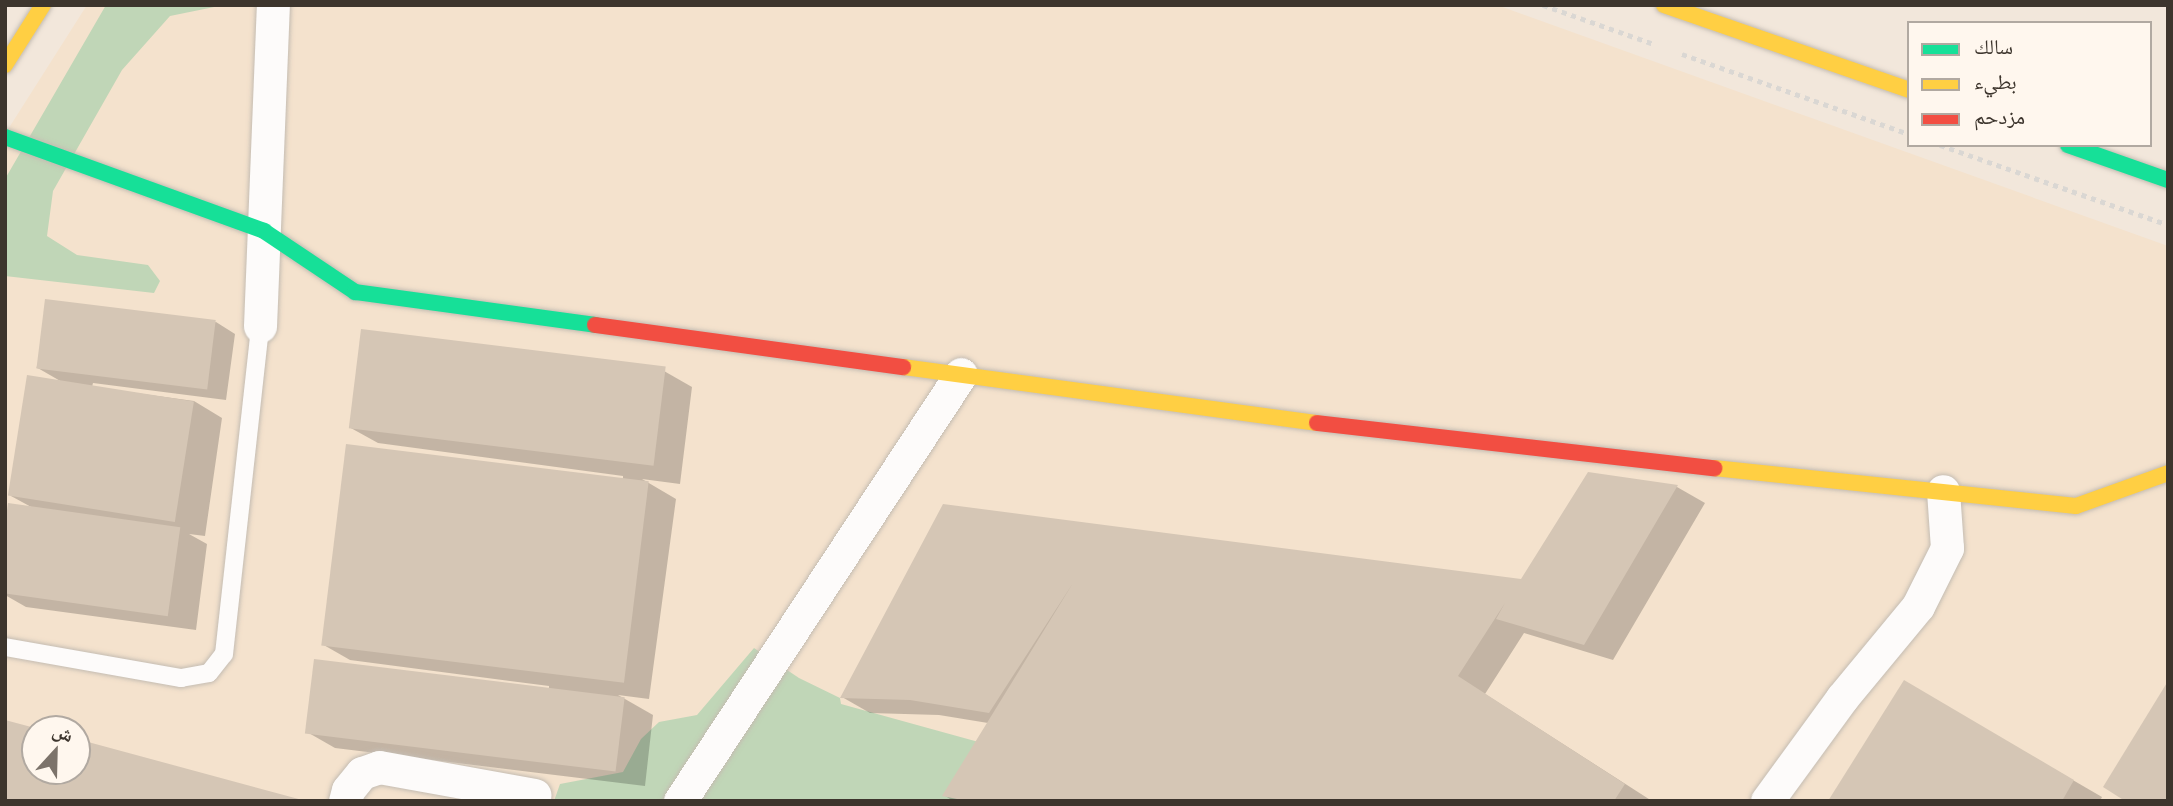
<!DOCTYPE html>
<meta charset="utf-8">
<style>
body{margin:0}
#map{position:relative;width:2173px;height:806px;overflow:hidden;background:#f2e7db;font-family:"PT Sans","Noto Naskh Arabic",sans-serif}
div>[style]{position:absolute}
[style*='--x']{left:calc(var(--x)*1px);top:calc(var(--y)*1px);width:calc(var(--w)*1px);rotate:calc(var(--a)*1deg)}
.built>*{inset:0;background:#f4e2cd}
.green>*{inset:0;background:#c0d6b7}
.shadow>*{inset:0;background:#0003}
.building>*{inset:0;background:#d5c6b5;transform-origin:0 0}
.path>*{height:4.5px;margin-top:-2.25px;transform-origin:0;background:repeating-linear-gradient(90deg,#dad7d3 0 5px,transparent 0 10px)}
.roads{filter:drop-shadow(0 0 2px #c4bcb2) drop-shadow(0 0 2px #c4bcb2)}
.lane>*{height:18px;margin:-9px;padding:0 9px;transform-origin:9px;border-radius:9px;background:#fdfbfa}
.street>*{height:33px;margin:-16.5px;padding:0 16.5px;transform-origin:16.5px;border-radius:16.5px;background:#fdfbfa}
.fast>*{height:16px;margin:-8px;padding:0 8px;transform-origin:8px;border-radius:8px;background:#16e098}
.slow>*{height:16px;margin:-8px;padding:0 8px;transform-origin:8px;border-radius:8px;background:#ffcf43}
.jam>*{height:16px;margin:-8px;padding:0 8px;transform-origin:8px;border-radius:8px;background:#f24e42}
span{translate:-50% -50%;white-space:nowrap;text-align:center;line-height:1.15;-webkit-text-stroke:6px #fff7ee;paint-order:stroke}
.frame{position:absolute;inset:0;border:7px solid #3d352d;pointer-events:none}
.legend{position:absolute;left:1907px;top:21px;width:245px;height:126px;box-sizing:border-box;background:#fff7ee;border:2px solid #b1a9a1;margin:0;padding:9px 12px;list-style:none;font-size:21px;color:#3d352d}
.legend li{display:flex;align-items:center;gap:14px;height:35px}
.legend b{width:35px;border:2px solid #b1a9a1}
.north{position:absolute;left:21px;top:715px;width:70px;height:70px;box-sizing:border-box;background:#fff7ee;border:2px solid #b1a9a1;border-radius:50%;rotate:22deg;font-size:19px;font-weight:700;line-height:28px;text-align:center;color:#3d352d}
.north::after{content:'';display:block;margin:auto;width:24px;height:32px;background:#7c736a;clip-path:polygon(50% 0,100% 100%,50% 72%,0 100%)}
</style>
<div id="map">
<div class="built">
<i style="clip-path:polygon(evenodd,87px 5px,1497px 5px,2168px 246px,2168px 801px,5px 801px,5px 134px,87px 5px,35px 729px,77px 729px,77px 771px,35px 771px,35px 729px)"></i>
</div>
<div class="green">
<i style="clip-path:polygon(106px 5px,224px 5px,170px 16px,122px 70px,53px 191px,47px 236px,77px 255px,148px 265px,160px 281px,154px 293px,5px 276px,5px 179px)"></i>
<i style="clip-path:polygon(754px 648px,799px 678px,840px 698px,841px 704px,993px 746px,961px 801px,554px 801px,560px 784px,623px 772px,641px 739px,659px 722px,697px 715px)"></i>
</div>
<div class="shadow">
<i style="clip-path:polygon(216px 322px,235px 334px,226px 400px,93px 383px,92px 387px,194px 401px,222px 418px,205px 536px,189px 534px,207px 544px,196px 630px,26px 607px,5px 595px,5px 540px,10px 505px,33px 508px,11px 496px,62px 382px,36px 367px)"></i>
<i style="clip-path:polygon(664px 371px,692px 387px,680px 484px,642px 479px,676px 499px,649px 699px,618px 695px,653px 715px,645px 786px,335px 748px,307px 732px,549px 690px,549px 686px,350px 660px,322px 644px,623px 479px,623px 476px,378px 443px,349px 427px)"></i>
<i style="clip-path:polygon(1589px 474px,1677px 487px,1705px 503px,1613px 660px,1524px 633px,1485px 694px,1652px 801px,953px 801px,944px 795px,988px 723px,939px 715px,870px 713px,842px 697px,944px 505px,1522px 581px)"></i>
<i style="clip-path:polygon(1904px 682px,2102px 797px,2100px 801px,1830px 801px)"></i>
</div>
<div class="building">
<i style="left:45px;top:299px;width:172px;height:70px;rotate:7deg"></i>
<i style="left:361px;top:329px;width:307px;height:100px;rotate:7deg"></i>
<i style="left:27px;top:375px;width:169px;height:122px;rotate:9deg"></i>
<i style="left:346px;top:444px;width:305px;height:203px;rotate:7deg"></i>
<i style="clip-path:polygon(1588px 472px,1678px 485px,1584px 645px,1496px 619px,1505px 603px,1458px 676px,1625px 784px,1614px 801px,967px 801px,942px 796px,1073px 583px,989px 713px,910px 700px,840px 698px,943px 504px,1521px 579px)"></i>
<i style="left:8px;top:503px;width:174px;height:90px;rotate:8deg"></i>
<i style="left:314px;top:659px;width:313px;height:75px;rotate:7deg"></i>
<i style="clip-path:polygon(1904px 680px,2074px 780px,2062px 801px,1828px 801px)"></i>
<i style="clip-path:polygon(2168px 681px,2168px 801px,2125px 801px,2103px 787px)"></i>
<i style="clip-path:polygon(5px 720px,35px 728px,35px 771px,77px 771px,77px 739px,306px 801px,5px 801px)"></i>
</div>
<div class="path">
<i style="--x:1543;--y:5;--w:118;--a:19.4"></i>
<i style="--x:1682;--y:54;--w:241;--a:19.4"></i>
<i style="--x:1940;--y:145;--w:242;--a:19.3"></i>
</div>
<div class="roads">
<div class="lane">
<i style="--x:5;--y:647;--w:179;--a:10"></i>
<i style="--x:181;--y:678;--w:28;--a:-10"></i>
<i style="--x:209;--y:673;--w:24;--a:-52"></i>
<i style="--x:224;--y:654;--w:330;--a:-83.7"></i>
</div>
<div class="street">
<i style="--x:260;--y:326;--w:321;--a:-87.7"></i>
<i style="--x:345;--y:801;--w:11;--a:-75"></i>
<i style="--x:348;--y:790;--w:22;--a:-51"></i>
<i style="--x:362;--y:773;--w:18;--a:-19"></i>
<i style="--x:379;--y:767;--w:158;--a:10.2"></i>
<i style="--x:680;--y:801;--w:511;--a:-56.65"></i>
<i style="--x:1767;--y:801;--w:127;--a:-53.9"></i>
<i style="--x:1842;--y:698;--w:119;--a:-50.4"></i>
<i style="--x:1918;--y:606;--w:65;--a:-63.4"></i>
<i style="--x:1947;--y:548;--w:57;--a:-94"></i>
</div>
<div class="fast">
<i style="--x:5;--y:137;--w:276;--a:19.9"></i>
<i style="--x:264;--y:231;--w:110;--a:33.8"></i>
<i style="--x:355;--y:292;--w:242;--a:7.8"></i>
<i style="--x:2068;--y:145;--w:106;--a:19.3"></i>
</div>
<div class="slow">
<i style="--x:1664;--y:5;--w:259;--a:19.1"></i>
<i style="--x:5;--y:65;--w:71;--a:-57.7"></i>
<i style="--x:903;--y:367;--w:418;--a:7.7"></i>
<i style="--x:1714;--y:468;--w:364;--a:6"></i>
<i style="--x:2076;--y:506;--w:98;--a:-19.7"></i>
</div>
<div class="jam">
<i style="--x:595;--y:325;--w:311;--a:7.8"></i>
<i style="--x:1317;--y:423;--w:400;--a:6.5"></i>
</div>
</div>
<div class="frame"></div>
<ul class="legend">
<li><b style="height:9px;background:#16e098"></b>سالك</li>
<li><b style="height:9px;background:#ffcf43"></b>بطيء</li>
<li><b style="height:9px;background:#f24e42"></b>مزدحم</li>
</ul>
<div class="north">ش</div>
</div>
